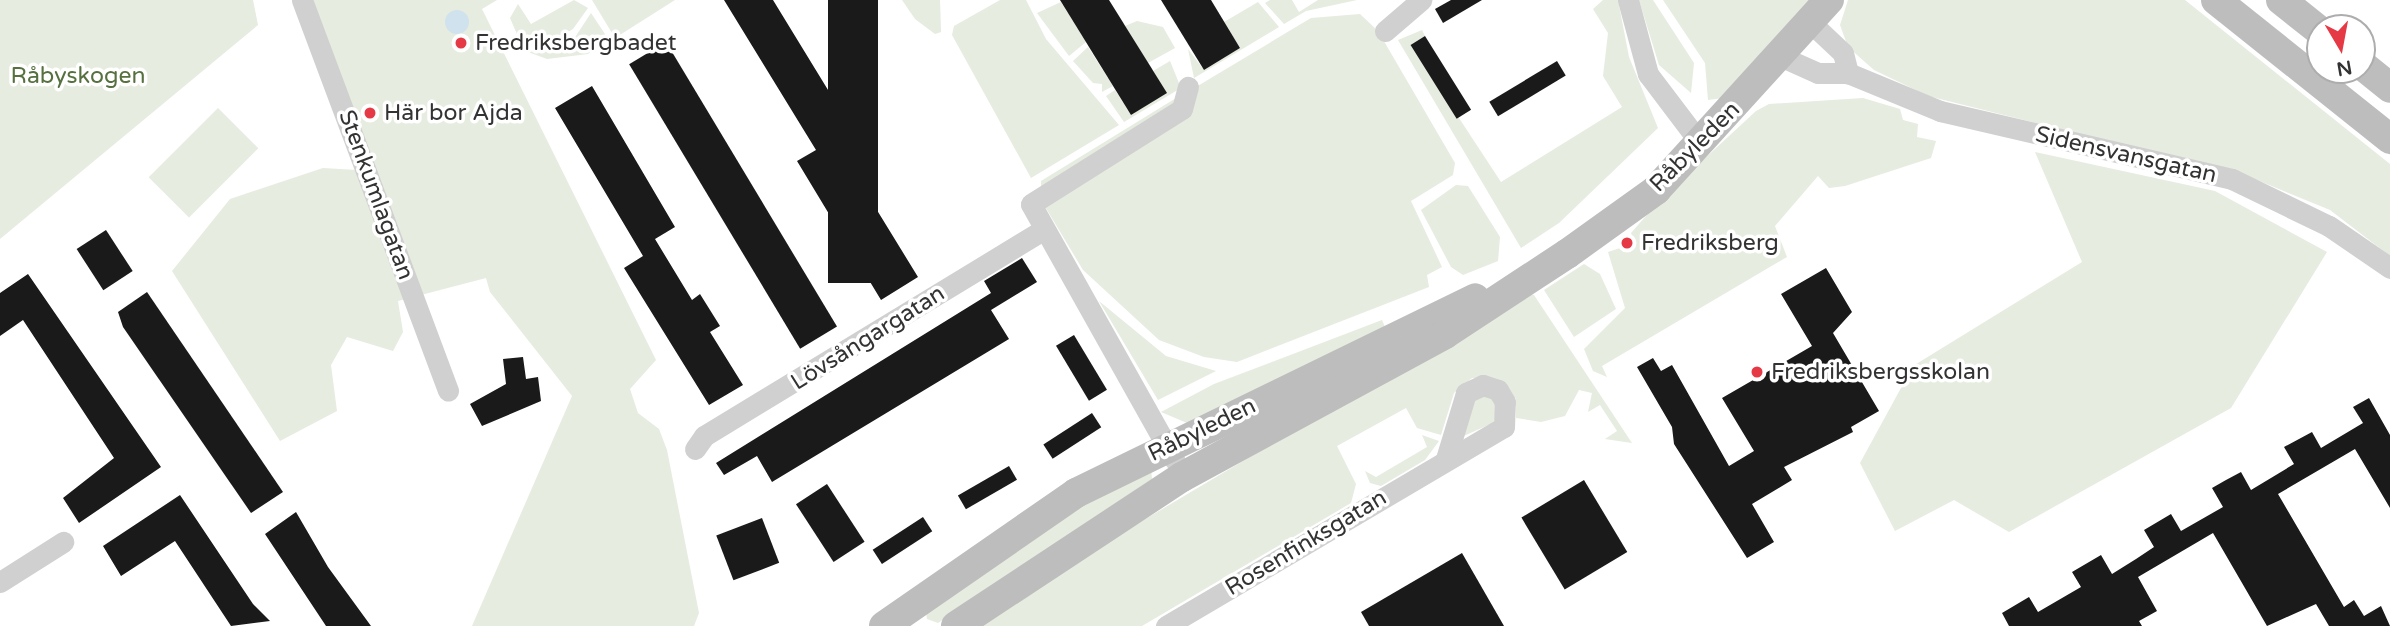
<!DOCTYPE html>
<meta charset="utf-8">
<style>
body{margin:0}
#map{position:relative;width:2390px;height:626px;overflow:hidden;background:#fff;font-family:"Varela Round",sans-serif}
div>[style]{position:absolute}
[style*='--x']{left:calc(var(--x)*1px);top:calc(var(--y)*1px);width:calc(var(--w)*1px);rotate:calc(var(--a)*1deg)}
.green>*{inset:0;background:#e6ecdf;transform-origin:0 0}
.water>*{inset:0;background:#cfe2ee}
.round{border-radius:50%}
.building>*{inset:0;background:#1a1a1a;transform-origin:0 0}
.street>*{height:21px;margin:-10.5px;padding:0 10.5px;transform-origin:10.5px;border-radius:10.5px;background:#d0d0d0}
.secondary>*{height:30px;margin:-15px;padding:0 15px;transform-origin:15px;border-radius:15px;background:#bdbdbd}
.dots>*{width:19px;height:19px;translate:-50% -50%;box-sizing:border-box;border:4px solid #fff;border-radius:50%}
span{translate:-50% -50%;white-space:nowrap;text-align:center;line-height:1.15;-webkit-text-stroke:7px #fff;paint-order:stroke}
.poi-label{font-size:23px;color:#333}
.left{translate:0 -50%;text-align:left}
.park-label{font-size:23px;color:#56703f}
.street-label{font-size:23px;color:#333}
.north{position:absolute;left:2306px;top:14px;width:70px;height:70px;box-sizing:border-box;background:#fff;border:2px solid #adadad;border-radius:50%;rotate:170deg;font-size:19px;font-weight:700;line-height:28px;text-align:center;color:#333}
.north::after{content:'';display:block;margin:auto;width:24px;height:32px;background:#e63946;clip-path:polygon(50% 0,100% 100%,50% 72%,0 100%)}
</style>
<div id="map">
<div class="green">
<i style="clip-path:polygon(0 0,253px 0,258px 25px,0 239px)"></i>
<i style="clip-path:polygon(307px 0,497px 0,482px 9px,656px 360px,630px 389px,638px 413px,659px 429px,667px 450px,699px 613px,694px 626px,472px 626px,572px 396px,490px 292px,486px 278px,398px 301px,403px 332px,393px 351px,347px 337px,331px 365px,337px 411px,280px 441px,172px 271px,230px 199px,323px 168px,374px 171px)"></i>
<i style="clip-path:polygon(574px 0,588px 8px,573px 29px,545px 46px,523px 48px,510px 18px,518px 4px,531px 24px)"></i>
<i style="clip-path:polygon(592px 0,675px 0,615px 38px)"></i>
<i style="clip-path:polygon(902px 0,940px 0,941px 32px,935px 34px,915px 19px)"></i>
<i style="clip-path:polygon(1000px 0,1026px 0,1046px 39px,1119px 125px,1031px 178px,952px 35px,954px 26px)"></i>
<i style="clip-path:polygon(1270px 0,1292px 0,1299px 12px,1318px 0,1357px 0,1306px 11px,1284px 24px,1265px 3px)"></i>
<i style="clip-path:polygon(1603px 0,1618px 0,1629px 57px,1658px 128px,1559px 223px,1521px 248px,1398px 40px,1422px 30px,1425px 36px,1411px 45px,1501px 182px,1622px 107px,1603px 76px,1608px 33px,1593px 9px)"></i>
<i style="clip-path:polygon(1639px 0,1653px 0,1694px 63px,1691px 93px,1659px 65px)"></i>
<i style="clip-path:polygon(1663px 0,1814px 0,1723px 98px,1708px 100px,1705px 63px)"></i>
<i style="clip-path:polygon(1848px 0,2185px 0,2390px 164px,2390px 256px,2330px 210px,2245px 175px,1928px 96px,1874px 70px,1848px 47px,1840px 25px)"></i>
<i style="clip-path:polygon(1061px 2px,1086px 42px,1069px 56px,1037px 13px)"></i>
<i style="clip-path:polygon(1258px 2px,1279px 27px,1194px 78px,1188px 49px,1204px 70px,1240px 48px,1224px 22px)"></i>
<i style="clip-path:polygon(591px 13px,605px 34px,604px 43px,588px 54px,547px 59px,528px 52px,568px 48px)"></i>
<i style="clip-path:polygon(1360px 14px,1378px 31px,1455px 163px,1453px 175px,1411px 201px,1442px 267px,1427px 275px,1429px 287px,1237px 362px,1204px 357px,1159px 340px,1083px 270px,1044px 205px,1196px 87px,1311px 18px)"></i>
<i style="clip-path:polygon(1137px 21px,1163px 27px,1175px 48px,1148px 63px,1125px 26px)"></i>
<i style="clip-path:polygon(1088px 47px,1113px 86px,1102px 92px,1102px 84px,1093px 83px,1073px 61px)"></i>
<i style="clip-path:polygon(1170px 61px,1181px 88px,1124px 122px,1106px 96px,1115px 90px,1131px 115px,1166px 93px,1153px 71px)"></i>
<i style="clip-path:polygon(1181px 95px,1181px 98px,1041px 187px,1041px 181px)"></i>
<i style="clip-path:polygon(1863px 98px,1900px 109px,1903px 120px,1918px 124px,1917px 137px,1936px 141px,1931px 158px,1845px 186px,1829px 188px,1818px 176px,1775px 226px,1787px 257px,1602px 366px,1607px 377px,1593px 371px,1584px 349px,1625px 308px,1608px 252px,1635px 243px,1631px 233px,1661px 199px,1756px 111px,1769px 104px)"></i>
<i style="left:218px;top:108px;width:57px;height:98px;rotate:45deg"></i>
<i style="clip-path:polygon(2035px 152px,2215px 191px,2327px 252px,2231px 408px,2009px 532px,1954px 500px,1895px 531px,1860px 463px,1913px 366px,2082px 262px)"></i>
<i style="clip-path:polygon(1456px 185px,1468px 186px,1500px 237px,1498px 261px,1463px 275px,1451px 267px,1421px 210px)"></i>
<i style="clip-path:polygon(1584px 264px,1600px 274px,1616px 309px,1574px 337px,1544px 290px)"></i>
<i style="clip-path:polygon(1526px 293px,1534px 295px,1632px 443px,1605px 439px,1617px 431px,1600px 405px,1588px 412px,1592px 393px,1579px 390px,1565px 416px,1541px 422px,1516px 418px,1516px 399px,1500px 380px,1472px 378px,1454px 393px,1441px 435px,1417px 428px,1406px 408px,1337px 446px,1356px 484px,1351px 503px,1142px 626px,977px 626px,1100px 546px)"></i>
<i style="clip-path:polygon(1099px 301px,1166px 356px,1216px 371px,1158px 400px)"></i>
<i style="clip-path:polygon(1382px 320px,1385px 327px,1187px 423px,1161px 412px,1214px 384px)"></i>
<i style="clip-path:polygon(1491px 394px,1500px 409px,1493px 423px,1459px 438px,1475px 396px)"></i>
<i style="clip-path:polygon(1422px 435px,1439px 441px,1425px 460px,1381px 486px,1370px 483px,1365px 471px,1376px 477px,1427px 447px)"></i>
<i style="clip-path:polygon(1151px 468px,1152px 479px,938px 623px,927px 619px,926px 613px,1047px 524px)"></i>
</div>
<div class="water">
<i class="round" style="left:445px;top:10px;width:24px;height:24px"></i>
</div>
<div class="building">
<i style="clip-path:polygon(724px 0,773px 0,847px 121px,829px 132px,918px 277px,881px 300px,797px 161px,816px 150px)"></i>
<i style="left:828px;top:0;width:50px;height:283px"></i>
<i style="clip-path:polygon(1060px 0,1109px 0,1167px 93px,1131px 115px)"></i>
<i style="clip-path:polygon(1161px 0,1211px 0,1240px 48px,1204px 70px)"></i>
<i style="clip-path:polygon(1451px 0,1482px 0,1443px 23px,1435px 9px)"></i>
<i style="left:1425px;top:36px;width:87px;height:17px;rotate:58deg"></i>
<i style="left:666px;top:42px;width:332px;height:43px;rotate:59deg"></i>
<i style="left:1557px;top:61px;width:17px;height:79px;rotate:59deg"></i>
<i style="clip-path:polygon(592px 86px,675px 227px,655px 239px,692px 300px,700px 294px,720px 326px,710px 332px,743px 385px,709px 405px,624px 268px,643px 256px,555px 108px)"></i>
<i style="left:106px;top:230px;width:49px;height:35px;rotate:57deg"></i>
<i style="clip-path:polygon(1022px 258px,1037px 282px,991px 310px,1009px 339px,772px 482px,757px 456px,724px 475px,716px 463px,991px 293px,984px 281px)"></i>
<i style="clip-path:polygon(1826px 268px,1852px 312px,1833px 333px,1879px 411px,1851px 427px,1853px 432px,1784px 467px,1792px 480px,1752px 504px,1774px 542px,1747px 558px,1674px 444px,1672px 427px,1637px 367px,1653px 358px,1661px 371px,1672px 365px,1729px 466px,1754px 451px,1722px 398px,1812px 346px,1781px 294px)"></i>
<i style="clip-path:polygon(28px 274px,161px 467px,79px 523px,63px 498px,114px 458px,23px 320px,0 336px,0 293px)"></i>
<i style="clip-path:polygon(147px 292px,283px 492px,251px 513px,123px 327px,118px 312px)"></i>
<i style="left:1074px;top:335px;width:64px;height:21px;rotate:59deg"></i>
<i style="clip-path:polygon(523px 357px,526px 379px,538px 377px,541px 401px,482px 426px,470px 404px,506px 384px,503px 359px)"></i>
<i style="clip-path:polygon(2369px 398px,2390px 435px,2390px 508px,2355px 449px,2278px 494px,2344px 607px,2354px 600px,2364px 616px,2381px 606px,2390px 626px,2329px 626px,2316px 604px,2267px 626px,2213px 533px,2138px 577px,2157px 611px,2139px 621px,2142px 626px,2009px 626px,2002px 613px,2029px 597px,2038px 612px,2081px 587px,2072px 572px,2101px 555px,2112px 574px,2136px 559px,2154px 547px,2144px 530px,2171px 514px,2181px 531px,2223px 507px,2212px 488px,2226px 480px,2241px 472px,2251px 490px,2294px 464px,2284px 447px,2312px 432px,2321px 448px,2363px 423px,2353px 407px)"></i>
<i style="left:1092px;top:413px;width:17px;height:58px;rotate:57deg"></i>
<i style="left:1009px;top:466px;width:16px;height:59px;rotate:60deg"></i>
<i style="left:1584px;top:480px;width:84px;height:73px;rotate:59deg"></i>
<i style="left:827px;top:484px;width:69px;height:37px;rotate:57deg"></i>
<i style="clip-path:polygon(180px 495px,253px 604px,270px 621px,231px 626px,175px 541px,121px 576px,103px 546px)"></i>
<i style="clip-path:polygon(296px 512px,328px 567px,371px 626px,326px 626px,265px 534px)"></i>
<i style="left:923px;top:517px;width:17px;height:60px;rotate:57deg"></i>
<i style="left:762px;top:518px;width:48px;height:49px;rotate:69deg"></i>
<i style="clip-path:polygon(1462px 553px,1504px 626px,1369px 626px,1361px 612px)"></i>
</div>
<div class="street">
<i style="--x:302;--y:0;--w:417;--a:69.5"></i>
<i style="--x:1628;--y:0;--w:77;--a:74.9"></i>
<i style="--x:1648;--y:74;--w:88;--a:52.9"></i>
<i style="--x:1810;--y:22;--w:45;--a:43.2"></i>
<i style="--x:1843;--y:53;--w:21;--a:76"></i>
<i style="--x:1385;--y:31;--w:48;--a:-40.7"></i>
<i style="--x:1782;--y:57;--w:39;--a:24"></i>
<i style="--x:1818;--y:73;--w:30;--a:0"></i>
<i style="--x:1848;--y:73;--w:100;--a:22.4"></i>
<i style="--x:1940;--y:111;--w:300;--a:13.1"></i>
<i style="--x:2232;--y:179;--w:108;--a:25.9"></i>
<i style="--x:2329;--y:226;--w:74;--a:34.5"></i>
<i style="--x:695;--y:449;--w:16;--a:-55"></i>
<i style="--x:704;--y:436;--w:398;--a:-31.3"></i>
<i style="--x:1174;--y:459;--w:292;--a:-119.3"></i>
<i style="--x:1031;--y:204;--w:178;--a:-32.2"></i>
<i style="--x:1182;--y:109;--w:23;--a:-75"></i>
<i style="--x:0;--y:582;--w:75;--a:-32.4"></i>
<i style="--x:1166;--y:626;--w:392;--a:-30.5"></i>
<i style="--x:1504;--y:427;--w:25;--a:-88"></i>
<i style="--x:1505;--y:402;--w:14;--a:-120"></i>
<i style="--x:1498;--y:390;--w:16;--a:-162"></i>
<i style="--x:1483;--y:385;--w:19;--a:155"></i>
<i style="--x:1466;--y:393;--w:69;--a:106.9"></i>
</div>
<div class="secondary">
<i style="--x:2216;--y:0;--w:223;--a:38.6"></i>
<i style="--x:2281;--y:0;--w:50;--a:38.5"></i>
<i style="--x:2362;--y:65;--w:36;--a:39"></i>
<i style="--x:884;--y:626;--w:234;--a:-34.7"></i>
<i style="--x:1076;--y:493;--w:444;--a:-26"></i>
<i style="--x:956;--y:626;--w:271;--a:-33.4"></i>
<i style="--x:1182;--y:477;--w:299;--a:-28.5"></i>
<i style="--x:1445;--y:334;--w:146;--a:-33.3"></i>
<i style="--x:1567;--y:254;--w:110;--a:-35.7"></i>
<i style="--x:1656;--y:190;--w:257;--a:-47.7"></i>
</div>
<div class="dots">
<i style="left:461px;top:43px;background:#e63946"></i>
<i style="left:370px;top:113px;background:#e63946"></i>
<i style="left:1627px;top:243px;background:#e63946"></i>
<i style="left:1757px;top:372px;background:#e63946"></i>
</div>
<div class="poi-label">
<span class="left" style="left:475px;top:43px">Fredriksbergbadet</span>
<span class="left" style="left:384px;top:113px">Här bor Ajda</span>
<span class="left" style="left:1641px;top:243px">Fredriksberg</span>
<span class="left" style="left:1771px;top:372px">Fredriksbergsskolan</span>
</div>
<div class="park-label">
<span style="left:78px;top:76px">Råbyskogen</span>
</div>
<div class="street-label">
<span style="left:1695px;top:147px;rotate:-45deg">Råbyleden</span>
<span style="left:2126px;top:155px;rotate:13deg">Sidensvansgatan</span>
<span style="left:376px;top:195px;rotate:70deg">Stenkumlagatan</span>
<span style="left:868px;top:338px;rotate:-32deg">Lövsångargatan</span>
<span style="left:1202px;top:430px;rotate:-26deg">Råbyleden</span>
<span style="left:1306px;top:543px;rotate:-31deg">Rosenfinksgatan</span>
</div>
<div class="north">N</div>
</div>
